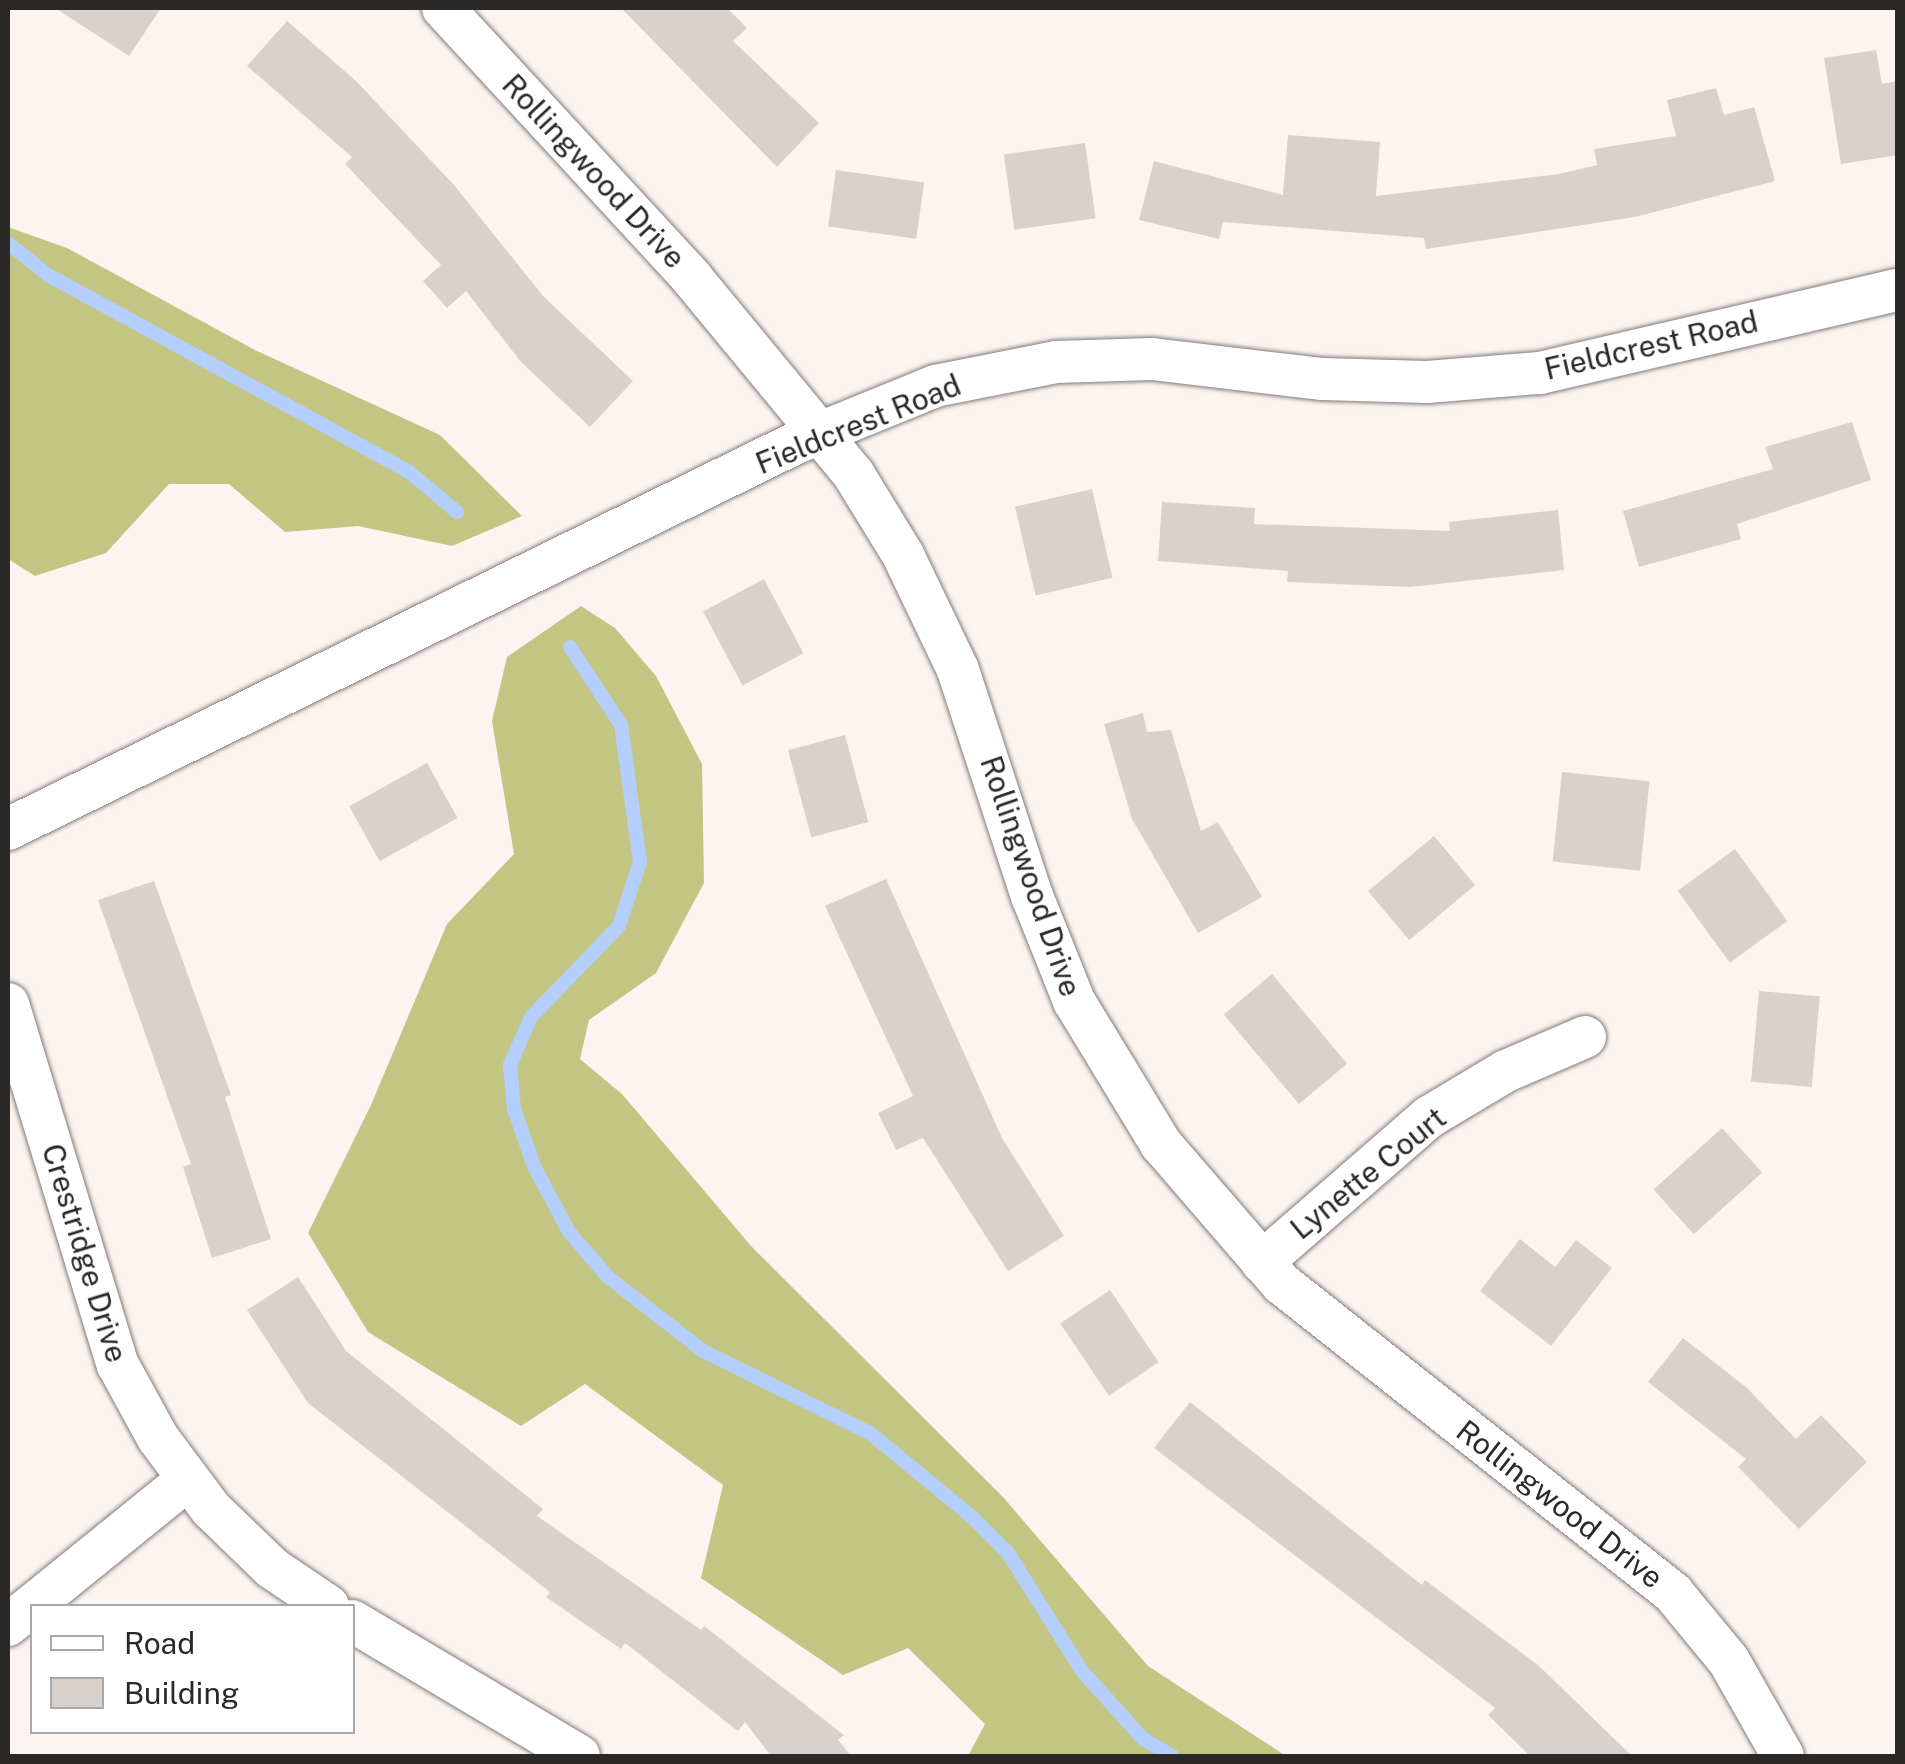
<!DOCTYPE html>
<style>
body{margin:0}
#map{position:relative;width:1905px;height:1764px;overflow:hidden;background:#fcf4f0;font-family:"Public Sans",sans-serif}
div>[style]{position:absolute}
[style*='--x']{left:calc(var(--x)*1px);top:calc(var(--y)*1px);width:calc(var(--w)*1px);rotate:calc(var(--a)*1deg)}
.forest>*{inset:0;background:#c3c682}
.stream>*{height:14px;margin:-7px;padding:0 7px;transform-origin:7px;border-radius:7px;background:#b4cffd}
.building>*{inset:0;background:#d8d1cd;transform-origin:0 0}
.roads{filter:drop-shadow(0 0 2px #837b78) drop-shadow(0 0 2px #837b78)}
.street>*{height:42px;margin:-21px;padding:0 21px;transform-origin:21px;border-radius:21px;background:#fff}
span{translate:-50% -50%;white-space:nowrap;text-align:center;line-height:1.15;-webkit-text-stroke:8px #fff;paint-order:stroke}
.street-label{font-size:30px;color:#2b2927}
.frame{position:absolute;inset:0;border:10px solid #2b2927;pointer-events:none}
.legend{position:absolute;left:30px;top:1604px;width:325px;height:130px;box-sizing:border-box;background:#fff;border:2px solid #aaa9a9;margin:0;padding:12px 18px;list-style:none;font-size:30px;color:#2b2927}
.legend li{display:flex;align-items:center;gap:20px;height:50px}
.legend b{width:50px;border:2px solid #aaa9a9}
</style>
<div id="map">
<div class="forest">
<i style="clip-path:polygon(8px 227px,67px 248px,255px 350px,440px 435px,522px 516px,452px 546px,358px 526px,285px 532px,229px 484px,169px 484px,106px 553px,35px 576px,8px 559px)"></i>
<i style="clip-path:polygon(581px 606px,615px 628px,656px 676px,702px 764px,704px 883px,656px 973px,589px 1020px,580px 1059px,622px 1094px,752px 1247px,1003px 1497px,1148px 1666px,1286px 1756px,968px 1756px,985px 1724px,908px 1648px,843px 1675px,701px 1578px,723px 1485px,585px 1384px,521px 1426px,368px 1332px,308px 1233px,371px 1105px,447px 924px,514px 854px,492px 721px,507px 657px)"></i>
</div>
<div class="stream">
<i style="--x:8;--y:243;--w:51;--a:38.7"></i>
<i style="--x:48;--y:275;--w:410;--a:28.6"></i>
<i style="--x:408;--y:471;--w:64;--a:39.9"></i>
<i style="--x:570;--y:647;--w:93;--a:56.8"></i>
<i style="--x:621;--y:725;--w:138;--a:82.1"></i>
<i style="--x:640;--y:862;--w:67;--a:108.2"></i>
<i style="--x:619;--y:926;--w:127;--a:134"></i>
<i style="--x:531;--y:1017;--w:52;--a:113.6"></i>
<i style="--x:510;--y:1065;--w:44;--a:84.8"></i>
<i style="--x:514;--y:1109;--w:60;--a:70.7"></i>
<i style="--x:534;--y:1166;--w:75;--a:62.1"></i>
<i style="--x:569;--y:1232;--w:60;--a:49.1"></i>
<i style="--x:608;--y:1277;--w:120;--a:37.9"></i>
<i style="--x:703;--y:1351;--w:186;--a:26.2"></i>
<i style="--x:870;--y:1433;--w:132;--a:39.5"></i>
<i style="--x:972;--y:1517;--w:51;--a:45"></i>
<i style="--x:1008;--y:1553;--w:139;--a:57.9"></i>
<i style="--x:1082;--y:1671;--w:91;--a:48.1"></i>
<i style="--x:1143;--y:1739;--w:34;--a:30"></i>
</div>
<div class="building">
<i style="clip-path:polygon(55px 8px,161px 8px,129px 56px)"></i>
<i style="clip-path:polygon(621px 8px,727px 8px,747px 28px,733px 41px,819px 123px,777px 167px)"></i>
<i style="clip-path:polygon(287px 21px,356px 81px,454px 185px,544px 297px,633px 381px,590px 427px,521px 362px,466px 291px,447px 308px,423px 281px,441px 265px,345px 164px,352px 157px,247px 66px)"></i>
<i style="clip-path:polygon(1876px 50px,1882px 84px,1898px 81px,1898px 155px,1841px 164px,1824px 58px)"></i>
<i style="clip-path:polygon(1716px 88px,1724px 115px,1754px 107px,1775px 181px,1635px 217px,1426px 249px,1424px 238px,1223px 222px,1219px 239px,1139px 220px,1154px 161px,1283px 195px,1288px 135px,1380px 142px,1376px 196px,1559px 174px,1597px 165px,1594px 149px,1676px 136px,1667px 100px)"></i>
<i style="left:1085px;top:143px;width:76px;height:82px;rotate:82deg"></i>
<i style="left:836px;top:170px;width:89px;height:57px;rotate:8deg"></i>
<i style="clip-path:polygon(1852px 422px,1871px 480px,1737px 524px,1741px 539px,1639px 567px,1623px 511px,1773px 469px,1765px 447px)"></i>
<i style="left:1092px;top:489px;width:91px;height:79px;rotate:77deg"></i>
<i style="clip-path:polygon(1162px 502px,1255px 508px,1254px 524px,1450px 531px,1449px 522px,1558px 510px,1564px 570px,1410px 587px,1287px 582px,1288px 571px,1158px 561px)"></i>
<i style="left:764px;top:579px;width:84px;height:69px;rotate:62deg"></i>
<i style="clip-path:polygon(1143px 713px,1147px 732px,1171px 730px,1201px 831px,1218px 822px,1262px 897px,1198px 933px,1132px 819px,1104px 724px)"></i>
<i style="left:845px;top:735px;width:90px;height:59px;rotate:75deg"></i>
<i style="left:427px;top:763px;width:63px;height:89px;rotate:61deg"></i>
<i style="left:1562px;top:772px;width:88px;height:90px;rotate:6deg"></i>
<i style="left:1434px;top:836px;width:64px;height:86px;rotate:50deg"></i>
<i style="left:1735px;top:849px;width:89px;height:71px;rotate:54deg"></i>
<i style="clip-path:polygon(886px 879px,1002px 1138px,1064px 1236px,1008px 1271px,923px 1138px,896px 1150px,878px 1113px,913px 1096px,825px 906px)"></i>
<i style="clip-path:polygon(154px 881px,231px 1095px,225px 1097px,271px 1239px,212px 1258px,183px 1167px,191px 1164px,98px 900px)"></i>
<i style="left:1272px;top:974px;width:117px;height:63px;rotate:50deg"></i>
<i style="left:1759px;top:991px;width:61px;height:91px;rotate:5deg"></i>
<i style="left:1722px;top:1128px;width:60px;height:92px;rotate:48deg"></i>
<i style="clip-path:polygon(1520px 1239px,1555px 1267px,1576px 1240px,1612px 1268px,1551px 1346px,1480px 1291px)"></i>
<i style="clip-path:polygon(298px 1277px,346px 1351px,543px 1509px,537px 1516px,701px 1630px,704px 1626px,844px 1735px,838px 1740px,851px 1756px,771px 1756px,745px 1722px,738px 1731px,625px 1643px,621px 1649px,546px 1597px,550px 1592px,308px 1403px,247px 1310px)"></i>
<i style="left:1110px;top:1290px;width:87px;height:60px;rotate:56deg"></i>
<i style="clip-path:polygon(1683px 1338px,1746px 1387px,1796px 1439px,1821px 1415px,1867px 1462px,1799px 1529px,1738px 1467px,1746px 1459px,1648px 1382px)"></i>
<i style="clip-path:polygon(1190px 1402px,1422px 1585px,1425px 1580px,1538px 1665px,1632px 1756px,1530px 1756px,1488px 1715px,1495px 1708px,1154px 1448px)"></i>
</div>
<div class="roads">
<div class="street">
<i style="--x:443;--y:8;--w:366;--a:47.3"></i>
<i style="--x:691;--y:277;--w:256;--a:50.5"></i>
<i style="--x:854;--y:475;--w:94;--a:58.5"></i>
<i style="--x:903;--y:555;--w:127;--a:64.4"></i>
<i style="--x:958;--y:670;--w:238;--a:71.9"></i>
<i style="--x:1032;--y:896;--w:113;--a:68.2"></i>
<i style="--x:1074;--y:1001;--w:167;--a:58.7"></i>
<i style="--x:1161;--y:1144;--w:185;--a:49.2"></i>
<i style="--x:1282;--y:1284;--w:498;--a:38.3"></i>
<i style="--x:1673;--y:1593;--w:88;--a:50.5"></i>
<i style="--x:1729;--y:1661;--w:109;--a:60.4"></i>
<i style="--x:8;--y:829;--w:880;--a:-26.1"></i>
<i style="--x:798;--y:442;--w:148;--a:-22.2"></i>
<i style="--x:935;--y:386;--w:123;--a:-11.2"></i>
<i style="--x:1056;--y:362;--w:96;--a:-1.8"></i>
<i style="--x:1152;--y:359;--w:172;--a:6.7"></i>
<i style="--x:1323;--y:379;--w:104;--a:1.7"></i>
<i style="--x:1427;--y:382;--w:113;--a:-4.6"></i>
<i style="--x:1540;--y:373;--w:367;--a:-13.1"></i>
<i style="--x:8;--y:1004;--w:377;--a:73.1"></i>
<i style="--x:118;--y:1365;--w:83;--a:61.3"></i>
<i style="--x:158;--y:1438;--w:89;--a:53.3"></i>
<i style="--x:211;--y:1509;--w:85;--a:44"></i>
<i style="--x:272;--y:1568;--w:68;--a:34.2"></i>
<i style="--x:1262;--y:1262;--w:221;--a:-41"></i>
<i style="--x:1429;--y:1117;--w:90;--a:-30.9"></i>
<i style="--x:1506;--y:1071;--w:86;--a:-23.3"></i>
<i style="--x:352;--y:1621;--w:264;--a:30.7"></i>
<i style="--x:8;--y:1625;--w:230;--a:-39"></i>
</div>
</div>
<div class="street-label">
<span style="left:594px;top:171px;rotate:47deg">Rollingwood Drive</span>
<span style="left:1651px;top:345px;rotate:-13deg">Fieldcrest Road</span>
<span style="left:858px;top:424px;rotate:-22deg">Fieldcrest Road</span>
<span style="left:1031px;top:876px;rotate:71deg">Rollingwood Drive</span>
<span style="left:1368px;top:1173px;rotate:-39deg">Lynette Court</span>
<span style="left:85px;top:1253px;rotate:73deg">Crestridge Drive</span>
<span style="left:1560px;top:1504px;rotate:38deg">Rollingwood Drive</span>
</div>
<div class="frame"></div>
<ul class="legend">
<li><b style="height:12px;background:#fff"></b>Road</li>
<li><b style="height:28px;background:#d8d1cd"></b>Building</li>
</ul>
</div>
